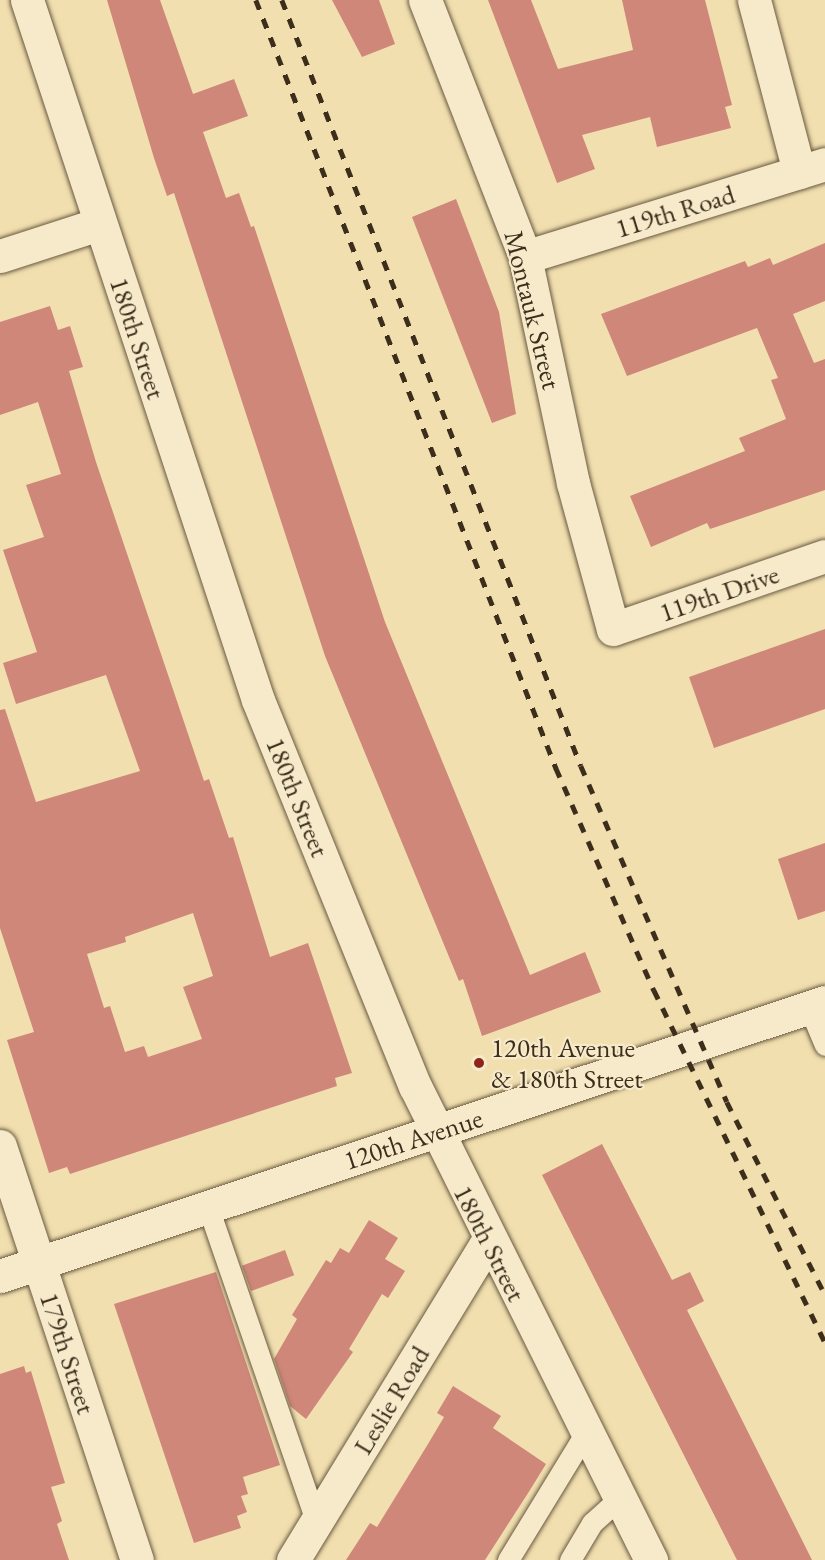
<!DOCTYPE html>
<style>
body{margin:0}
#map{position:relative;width:825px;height:1560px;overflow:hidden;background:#f1dfaf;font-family:"EB Garamond",serif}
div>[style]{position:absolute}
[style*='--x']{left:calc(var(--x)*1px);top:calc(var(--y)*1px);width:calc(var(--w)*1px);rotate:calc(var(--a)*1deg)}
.building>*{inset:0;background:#cf877a;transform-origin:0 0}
.roads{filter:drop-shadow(0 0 2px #6a5a41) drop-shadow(0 0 2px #6a5a41)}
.service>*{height:21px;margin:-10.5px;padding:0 10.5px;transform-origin:10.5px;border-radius:10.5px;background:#f6eacb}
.minor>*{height:33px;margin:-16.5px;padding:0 16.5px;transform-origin:16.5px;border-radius:16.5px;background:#f6eacb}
.tertiary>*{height:33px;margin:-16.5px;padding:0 16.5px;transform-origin:16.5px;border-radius:16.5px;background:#f6eacb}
.rail>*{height:4.5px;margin-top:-2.25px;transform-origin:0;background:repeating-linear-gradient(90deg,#3d2e1c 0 10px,transparent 0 20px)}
.dots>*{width:16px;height:16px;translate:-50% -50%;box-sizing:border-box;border:3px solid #f6eacb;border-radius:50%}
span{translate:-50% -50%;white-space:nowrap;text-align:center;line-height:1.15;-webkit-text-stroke:4.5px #f6eacb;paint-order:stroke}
.street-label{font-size:27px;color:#3d2e1c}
.poi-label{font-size:27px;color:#3d2e1c}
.left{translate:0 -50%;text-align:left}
</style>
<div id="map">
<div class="building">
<i style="clip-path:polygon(107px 0,160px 0,193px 94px,234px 79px,248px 116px,203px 132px,226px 198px,239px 193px,251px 227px,254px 226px,385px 622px,530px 975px,585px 952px,601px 992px,482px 1036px,463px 979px,459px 981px,325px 656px,174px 193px,167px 196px,154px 158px)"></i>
<i style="clip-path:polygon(332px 0,379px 0,395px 44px,362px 57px)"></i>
<i style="clip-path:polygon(488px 0,531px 0,558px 69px,633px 50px,622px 0,705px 0,732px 105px,725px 107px,731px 128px,657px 147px,650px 117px,582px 135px,595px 169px,557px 183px)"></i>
<i style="clip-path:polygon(456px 199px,499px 312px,516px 414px,492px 423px,412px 217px)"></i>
<i style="clip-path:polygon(825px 243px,825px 301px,793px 314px,814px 363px,825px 359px,825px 490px,710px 529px,707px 523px,651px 547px,630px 496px,745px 451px,739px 438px,786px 419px,771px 380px,778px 378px,757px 328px,627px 376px,601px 314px,745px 261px,748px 267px,770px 258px,773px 265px)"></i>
<i style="clip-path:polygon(evenodd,50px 306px,58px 330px,70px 326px,83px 367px,69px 371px,96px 462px,204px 781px,209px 779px,229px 838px,233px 837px,270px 957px,308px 943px,352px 1073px,335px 1078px,337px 1086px,70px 1174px,67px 1167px,49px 1173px,7px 1040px,34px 1032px,0 928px,0 710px,5px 709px,36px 802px,140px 771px,106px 675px,16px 704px,3px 663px,37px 652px,3px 550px,44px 537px,26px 485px,61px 474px,38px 402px,0 415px,0 322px,50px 306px,193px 913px,213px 976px,183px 987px,202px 1039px,148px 1057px,144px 1046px,125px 1052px,110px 1006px,104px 1008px,87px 954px,126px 942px,125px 937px,193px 913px)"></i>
<i style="clip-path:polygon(825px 629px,825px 709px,714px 748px,689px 677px)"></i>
<i style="clip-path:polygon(825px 843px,825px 911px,798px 920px,778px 859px)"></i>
<i style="clip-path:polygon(602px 1144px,672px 1280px,690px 1272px,704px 1301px,687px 1310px,812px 1560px,737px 1560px,542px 1175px)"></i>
<i style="clip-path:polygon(369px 1220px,398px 1238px,385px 1259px,405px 1271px,388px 1298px,382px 1294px,349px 1349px,353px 1352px,306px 1419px,290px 1406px,274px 1359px,297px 1319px,292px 1315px,326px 1260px,331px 1263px,340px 1248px,349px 1253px)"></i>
<i style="left:285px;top:1250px;width:27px;height:46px;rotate:70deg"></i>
<i style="clip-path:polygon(216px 1272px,280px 1465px,243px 1477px,248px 1494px,241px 1496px,247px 1512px,237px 1516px,241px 1528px,194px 1543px,114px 1304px)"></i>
<i style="clip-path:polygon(24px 1366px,26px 1373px,31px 1371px,65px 1483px,51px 1487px,62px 1521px,57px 1524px,69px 1560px,0 1560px,0 1374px)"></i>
<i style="clip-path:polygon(453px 1386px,501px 1416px,493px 1428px,546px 1464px,530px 1490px,485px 1560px,346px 1560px,370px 1523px,377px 1527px,428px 1444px,444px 1417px,437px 1413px)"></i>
</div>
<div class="roads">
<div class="service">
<i style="--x:809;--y:1007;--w:41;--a:67.2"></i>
<i style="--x:208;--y:1207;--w:332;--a:71"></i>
<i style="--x:508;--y:1560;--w:150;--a:-58.6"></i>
<i style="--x:570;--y:1560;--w:43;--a:-59.3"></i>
<i style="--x:592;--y:1523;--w:38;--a:-42"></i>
</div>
<div class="minor">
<i style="--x:27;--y:0;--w:737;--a:71.74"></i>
<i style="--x:258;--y:700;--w:417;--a:67.9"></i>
<i style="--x:415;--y:1086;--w:530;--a:63.53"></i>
<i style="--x:425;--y:0;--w:276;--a:68.7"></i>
<i style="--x:525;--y:257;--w:231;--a:78"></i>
<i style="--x:573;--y:483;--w:151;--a:74.7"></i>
<i style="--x:613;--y:629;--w:224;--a:-19"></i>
<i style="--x:754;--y:0;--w:178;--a:75.3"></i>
<i style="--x:0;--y:256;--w:104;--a:-17.9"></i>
<i style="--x:525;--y:257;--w:314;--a:-17.2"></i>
<i style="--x:0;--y:1146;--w:436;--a:71.7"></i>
<i style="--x:293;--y:1560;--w:376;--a:-58.6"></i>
</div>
<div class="tertiary">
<i style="--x:0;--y:1276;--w:869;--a:-18.37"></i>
</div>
</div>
<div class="rail">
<i style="--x:256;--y:0;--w:825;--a:68.66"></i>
<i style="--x:556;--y:768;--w:243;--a:66.2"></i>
<i style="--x:654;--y:990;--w:391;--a:64.1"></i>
<i style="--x:282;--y:0;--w:822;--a:68.68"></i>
<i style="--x:581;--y:766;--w:366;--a:66.5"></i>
<i style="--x:727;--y:1102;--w:216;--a:63"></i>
</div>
<div class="dots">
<i style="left:479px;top:1063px;background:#8f2418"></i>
</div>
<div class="street-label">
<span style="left:675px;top:211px;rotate:-17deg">119th Road</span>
<span style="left:533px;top:310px;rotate:76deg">Montauk Street</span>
<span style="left:138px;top:338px;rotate:72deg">180th Street</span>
<span style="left:719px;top:593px;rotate:-19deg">119th Drive</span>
<span style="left:298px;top:797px;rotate:68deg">180th Street</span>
<span style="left:413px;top:1139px;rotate:-18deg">120th Avenue</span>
<span style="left:490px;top:1243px;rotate:63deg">180th Street</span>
<span style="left:68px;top:1353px;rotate:72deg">179th Street</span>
<span style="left:391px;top:1400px;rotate:-59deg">Leslie Road</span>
</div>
<div class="poi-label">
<span class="left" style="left:491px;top:1063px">120th Avenue<br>&amp; 180th Street</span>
</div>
</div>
